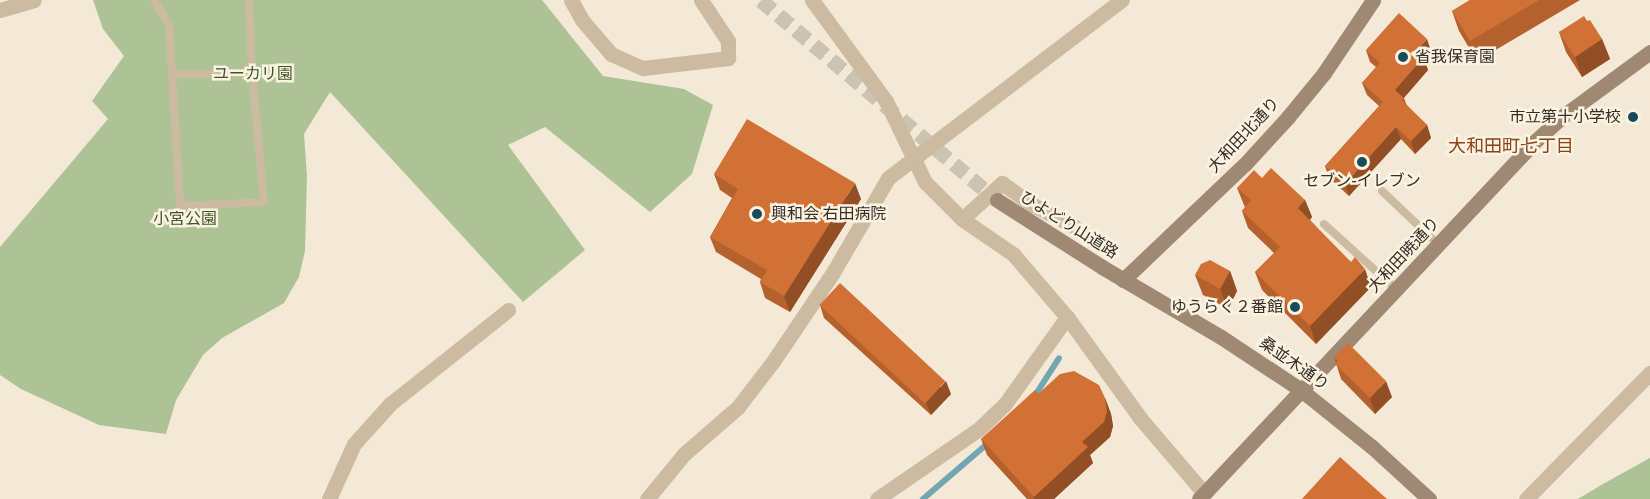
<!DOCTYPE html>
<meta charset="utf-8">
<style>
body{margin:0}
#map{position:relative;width:1650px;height:499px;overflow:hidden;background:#f3e9d6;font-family:Signika,"Noto Sans JP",sans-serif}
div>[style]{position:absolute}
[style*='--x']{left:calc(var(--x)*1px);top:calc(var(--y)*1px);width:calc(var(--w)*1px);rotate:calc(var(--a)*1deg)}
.green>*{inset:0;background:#adc395}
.stream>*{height:6px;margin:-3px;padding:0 3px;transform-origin:3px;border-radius:3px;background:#72a7b2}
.secondary-tunnel>*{height:15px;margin-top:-7.5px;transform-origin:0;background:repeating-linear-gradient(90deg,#cdc3b3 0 15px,transparent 0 23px)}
.lane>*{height:8px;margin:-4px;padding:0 4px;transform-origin:4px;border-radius:4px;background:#ccbaa1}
.street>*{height:15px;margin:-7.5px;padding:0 7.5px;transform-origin:7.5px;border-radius:7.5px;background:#ccbaa1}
.secondary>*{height:15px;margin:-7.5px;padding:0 7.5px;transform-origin:7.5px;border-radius:7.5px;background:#9f8972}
.wall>*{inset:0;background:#b4612e}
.shaded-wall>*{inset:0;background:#924f26}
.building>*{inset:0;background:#d17136;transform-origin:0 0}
.dots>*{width:16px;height:16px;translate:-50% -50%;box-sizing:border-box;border:3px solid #faf3e2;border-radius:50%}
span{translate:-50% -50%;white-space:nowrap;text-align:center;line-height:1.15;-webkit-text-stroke:5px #faf3e2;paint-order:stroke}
.poi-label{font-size:16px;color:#352c25}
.left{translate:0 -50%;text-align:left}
.right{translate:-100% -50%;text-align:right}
.park-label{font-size:16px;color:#3e5526}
.street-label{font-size:16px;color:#352c25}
.neighbourhood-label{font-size:18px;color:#8b4217}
</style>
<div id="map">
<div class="green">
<i style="clip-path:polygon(93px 0,542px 0,603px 76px,684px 89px,713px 105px,692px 174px,650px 212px,545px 127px,508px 145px,585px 250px,523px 302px,330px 92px,304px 134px,307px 176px,305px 251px,299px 277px,284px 303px,222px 338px,203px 355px,176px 400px,166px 434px,99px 425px,21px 389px,0 375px,0 247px,108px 119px,92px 101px,124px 56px,103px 29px)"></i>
<i style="clip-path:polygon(1650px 458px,1650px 499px,1578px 499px,1603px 484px)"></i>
</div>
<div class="stream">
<i style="--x:1034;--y:397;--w:46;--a:-57.3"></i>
<i style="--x:923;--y:499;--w:86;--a:-40.7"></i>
</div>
<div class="secondary-tunnel">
<i style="--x:761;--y:0;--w:309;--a:40.3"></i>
</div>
<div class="lane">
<i style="--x:154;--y:0;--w:29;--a:59"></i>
<i style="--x:169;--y:25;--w:181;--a:86.5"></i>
<i style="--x:180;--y:206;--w:84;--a:-2.7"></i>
<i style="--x:264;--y:202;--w:130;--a:-95.3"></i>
<i style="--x:252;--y:73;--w:73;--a:-92.4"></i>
<i style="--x:171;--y:74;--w:81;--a:-0.7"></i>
<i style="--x:1382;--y:191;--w:79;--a:43.5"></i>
<i style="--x:1324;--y:224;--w:97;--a:42.1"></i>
</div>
<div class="street">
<i style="--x:571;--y:0;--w:23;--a:61"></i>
<i style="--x:582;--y:20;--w:45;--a:49.5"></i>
<i style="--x:611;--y:54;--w:35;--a:24"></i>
<i style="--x:643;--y:68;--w:86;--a:-6.7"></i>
<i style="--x:728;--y:58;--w:17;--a:-90"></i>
<i style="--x:728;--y:41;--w:49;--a:-123.4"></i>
<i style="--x:812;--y:0;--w:125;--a:53.8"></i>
<i style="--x:886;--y:101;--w:90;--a:64.3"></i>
<i style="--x:925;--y:182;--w:52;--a:45"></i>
<i style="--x:962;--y:219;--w:62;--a:34.5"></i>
<i style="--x:1013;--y:254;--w:83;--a:49.4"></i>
<i style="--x:1067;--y:317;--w:125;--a:54.1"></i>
<i style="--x:1140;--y:418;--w:99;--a:49.5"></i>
<i style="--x:0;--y:10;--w:35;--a:-16"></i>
<i style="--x:962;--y:219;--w:54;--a:-42"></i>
<i style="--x:1002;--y:183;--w:36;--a:36"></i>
<i style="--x:1031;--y:204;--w:48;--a:27.1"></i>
<i style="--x:329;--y:499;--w:60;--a:-65.6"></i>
<i style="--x:354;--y:444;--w:54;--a:-48"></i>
<i style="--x:390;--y:404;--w:151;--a:-38.5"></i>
<i style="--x:647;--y:499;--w:58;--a:-50.6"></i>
<i style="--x:684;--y:454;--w:72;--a:-41"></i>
<i style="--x:738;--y:407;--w:59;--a:-52.5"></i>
<i style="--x:774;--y:360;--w:104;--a:-56"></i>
<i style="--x:832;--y:274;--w:111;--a:-59.7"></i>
<i style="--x:888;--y:178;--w:294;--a:-37.3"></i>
<i style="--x:877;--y:499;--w:124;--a:-34.5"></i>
<i style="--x:979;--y:429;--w:36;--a:-44"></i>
<i style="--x:1005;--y:404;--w:107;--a:-54.5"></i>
<i style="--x:1526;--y:499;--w:177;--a:-45.5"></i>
</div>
<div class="secondary">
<i style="--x:997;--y:200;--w:125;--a:32.5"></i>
<i style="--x:1102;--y:267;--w:138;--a:30.5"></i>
<i style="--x:1221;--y:337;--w:96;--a:33.5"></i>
<i style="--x:1301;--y:390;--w:90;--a:38.7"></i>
<i style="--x:1371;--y:446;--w:79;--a:42.4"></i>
<i style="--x:1123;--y:280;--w:168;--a:-43.6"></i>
<i style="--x:1245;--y:164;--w:64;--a:-47.5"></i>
<i style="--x:1288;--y:117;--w:57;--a:-50.7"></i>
<i style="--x:1324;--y:73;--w:88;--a:-56.1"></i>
<i style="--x:1199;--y:499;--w:488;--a:-46.8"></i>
<i style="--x:1533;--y:143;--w:40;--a:-42"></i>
<i style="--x:1563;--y:116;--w:108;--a:-36.3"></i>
</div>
<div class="wall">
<i style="clip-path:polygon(1470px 0,1580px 0,1477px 61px,1459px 31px,1452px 11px)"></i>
<i style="clip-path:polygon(1587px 21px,1602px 39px,1610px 59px,1582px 77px,1566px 52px,1559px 32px)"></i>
<i style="clip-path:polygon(1366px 50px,1431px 51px,1424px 59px,1428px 70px,1404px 98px,1407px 106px,1427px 125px,1431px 138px,1415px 154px,1401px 139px,1349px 196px,1329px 178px,1325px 166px,1379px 106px,1367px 95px,1362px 83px,1376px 67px,1370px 62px)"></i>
<i style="clip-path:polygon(714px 174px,861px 199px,790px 312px,765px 298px,760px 282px,761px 279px,716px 252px,710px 237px,732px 198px,720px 190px)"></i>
<i style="clip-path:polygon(1262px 178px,1305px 200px,1312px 217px,1310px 220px,1371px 287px,1316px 344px,1262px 290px,1255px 272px,1274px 253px,1248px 228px,1242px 211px,1245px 207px,1244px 205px,1237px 188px)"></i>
<i style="clip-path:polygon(1230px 271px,1237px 291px,1228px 309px,1203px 295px,1195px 275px)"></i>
<i style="clip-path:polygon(820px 305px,951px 394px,931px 415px,824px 318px)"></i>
<i style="clip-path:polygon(1334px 357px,1392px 397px,1375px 414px,1341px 379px)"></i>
<i style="clip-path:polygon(1038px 394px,1105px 398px,1111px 414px,1113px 426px,1110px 437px,1090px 455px,1093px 463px,1054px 499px,1027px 499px,987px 455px,981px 439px)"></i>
</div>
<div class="shaded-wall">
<i style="clip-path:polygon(1427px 39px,1431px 51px,1424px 59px,1428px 70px,1400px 102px,1395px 90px,1416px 51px)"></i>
<i style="clip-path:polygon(1602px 39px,1610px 59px,1582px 77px,1575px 57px)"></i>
<i style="clip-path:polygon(1427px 125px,1431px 138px,1415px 154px,1411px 141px)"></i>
<i style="clip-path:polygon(1396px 127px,1401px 139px,1349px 196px,1345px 184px)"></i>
<i style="clip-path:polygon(855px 183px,861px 199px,790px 312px,784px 296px)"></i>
<i style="clip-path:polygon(1305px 200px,1312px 217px,1304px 226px,1298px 208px)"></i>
<i style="clip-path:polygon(1365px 269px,1371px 287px,1316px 344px,1310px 326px)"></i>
<i style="clip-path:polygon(1230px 271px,1237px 291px,1228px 309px,1220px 289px)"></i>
<i style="clip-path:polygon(946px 381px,951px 394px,931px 415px,926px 403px)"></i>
<i style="clip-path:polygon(1386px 381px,1392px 397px,1375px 414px,1370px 398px)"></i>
<i style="clip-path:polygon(1105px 398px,1111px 414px,1113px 426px,1110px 437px,1090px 455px,1093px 463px,1054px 499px,1034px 499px,1034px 497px,1082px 442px)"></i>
</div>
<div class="building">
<i style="clip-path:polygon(1470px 0,1539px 0,1470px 41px,1452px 11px)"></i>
<i style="clip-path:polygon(1399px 13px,1427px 39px,1416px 51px,1423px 58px,1395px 90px,1404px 98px,1402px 100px,1427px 125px,1411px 141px,1396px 127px,1345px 184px,1325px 166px,1383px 102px,1362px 83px,1380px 63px,1366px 50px)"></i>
<i style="clip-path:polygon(1584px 16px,1587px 21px,1590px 20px,1602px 39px,1575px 57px,1559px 32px)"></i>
<i style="clip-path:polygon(747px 119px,855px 183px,784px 296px,760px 282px,767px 270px,710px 237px,738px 189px,714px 174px)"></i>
<i style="clip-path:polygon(1271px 168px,1305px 200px,1298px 208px,1351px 262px,1355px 257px,1365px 269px,1310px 326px,1255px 272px,1280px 247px,1242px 211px,1251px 200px,1237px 188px,1254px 170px,1262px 178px)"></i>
<i style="clip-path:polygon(1210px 260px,1230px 271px,1220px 289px,1195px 275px,1201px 264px)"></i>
<i style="left:840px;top:283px;width:144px;height:30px;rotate:43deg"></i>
<i style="clip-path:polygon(1348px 343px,1386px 381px,1370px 398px,1335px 364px,1338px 361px,1334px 357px)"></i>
<i style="clip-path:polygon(1074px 371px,1099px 385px,1105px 398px,1107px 411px,1104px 422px,1082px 442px,1088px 447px,1034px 497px,981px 439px,1035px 390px,1038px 394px,1060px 374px)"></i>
<i style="clip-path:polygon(1340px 457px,1387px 499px,1302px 499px)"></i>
</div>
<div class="dots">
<i style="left:1403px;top:57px;background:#174c5a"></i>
<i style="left:1633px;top:117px;background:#174c5a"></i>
<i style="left:1362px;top:162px;background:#174c5a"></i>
<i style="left:757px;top:214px;background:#174c5a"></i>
<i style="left:1295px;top:307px;background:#174c5a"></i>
</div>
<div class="poi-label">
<span class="left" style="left:1415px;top:57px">省我保育園</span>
<span class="right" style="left:1621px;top:117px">市立第十小学校</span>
<span style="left:1362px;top:181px">セブン-イレブン</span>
<span class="left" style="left:771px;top:214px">興和会 右田病院</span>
<span class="right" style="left:1283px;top:307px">ゆうらく２番館</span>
</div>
<div class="park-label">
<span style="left:253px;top:74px">ユーカリ園</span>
<span style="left:185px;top:219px">小宮公園</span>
</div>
<div class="street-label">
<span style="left:1244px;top:135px;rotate:-47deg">大和田北通り</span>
<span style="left:1069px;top:225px;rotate:32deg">ひよどり山道路</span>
<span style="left:1404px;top:255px;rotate:-47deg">大和田暁通り</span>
<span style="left:1294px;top:364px;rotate:35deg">桑並木通り</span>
</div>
<div class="neighbourhood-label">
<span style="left:1511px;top:146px">大和田町七丁目</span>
</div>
</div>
